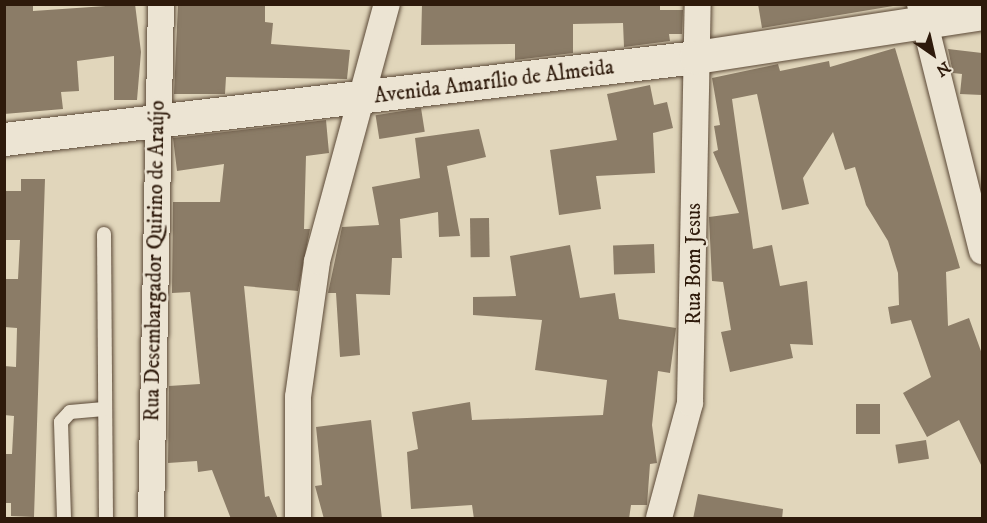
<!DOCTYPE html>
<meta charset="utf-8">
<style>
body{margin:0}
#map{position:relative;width:987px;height:523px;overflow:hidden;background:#e1d6bb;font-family:"IM FELL DW Pica",serif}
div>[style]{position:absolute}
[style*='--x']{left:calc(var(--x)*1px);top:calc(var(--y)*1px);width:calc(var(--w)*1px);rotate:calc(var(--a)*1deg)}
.building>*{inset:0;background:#8b7c67;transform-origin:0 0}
.roads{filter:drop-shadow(0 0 2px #5b4937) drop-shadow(0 0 2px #5b4937)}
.lane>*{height:14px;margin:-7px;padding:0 7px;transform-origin:7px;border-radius:7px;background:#ece4d3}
.street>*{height:26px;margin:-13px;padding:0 13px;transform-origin:13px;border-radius:13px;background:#ece4d3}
.secondary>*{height:33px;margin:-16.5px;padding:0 16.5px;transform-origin:16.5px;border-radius:16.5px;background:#ece4d3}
span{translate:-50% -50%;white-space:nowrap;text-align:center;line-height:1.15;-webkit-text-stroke:4.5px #ece4d3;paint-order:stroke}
.street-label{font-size:21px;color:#2e1a0b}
.frame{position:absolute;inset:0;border:6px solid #2e1a0b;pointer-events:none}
.north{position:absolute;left:903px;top:24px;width:60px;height:60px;-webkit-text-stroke:4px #ece4d3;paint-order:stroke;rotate:146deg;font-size:16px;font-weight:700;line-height:24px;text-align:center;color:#2e1a0b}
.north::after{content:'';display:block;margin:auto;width:21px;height:27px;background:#2e1a0b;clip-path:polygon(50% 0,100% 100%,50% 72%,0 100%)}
</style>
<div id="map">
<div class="building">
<i style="clip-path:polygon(4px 4px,33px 4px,33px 11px,135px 4px,141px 52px,137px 100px,114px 100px,114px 56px,77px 61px,79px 91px,61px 92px,63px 109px,4px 114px)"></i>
<i style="clip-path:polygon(178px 4px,265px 4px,265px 22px,273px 23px,271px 44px,350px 50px,347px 79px,226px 77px,225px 94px,174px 94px)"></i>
<i style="clip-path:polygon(422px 4px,660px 4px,660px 10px,683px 10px,682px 34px,669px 34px,670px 41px,624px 47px,623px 23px,573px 24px,573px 53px,515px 60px,515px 44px,421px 45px)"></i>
<i style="clip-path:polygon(758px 4px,905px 4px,762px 28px)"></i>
<i style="clip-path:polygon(895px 48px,960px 268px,946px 272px,948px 326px,969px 318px,982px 354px,982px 467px,959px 420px,927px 437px,903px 393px,931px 377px,911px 320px,891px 324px,888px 307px,899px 305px,898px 273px,888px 241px,866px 205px,855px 167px,845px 170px,833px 132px,803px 178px,809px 204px,782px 210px,757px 94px,732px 99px,753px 249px,772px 245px,780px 286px,807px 281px,813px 345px,790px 344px,793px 358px,730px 372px,721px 332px,731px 330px,723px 282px,712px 281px,709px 217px,739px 213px,713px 152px,718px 150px,714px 126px,720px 125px,712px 78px,778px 64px,780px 71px,829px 61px,830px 67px)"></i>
<i style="clip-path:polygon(948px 49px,982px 53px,982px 95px,960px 94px,962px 74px,953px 73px)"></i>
<i style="clip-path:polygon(650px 85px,654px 105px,667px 102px,673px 128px,653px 133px,655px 173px,596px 176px,601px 209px,559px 215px,550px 150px,617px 140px,607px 94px)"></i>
<i style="left:421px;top:108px;width:24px;height:46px;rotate:81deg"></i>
<i style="clip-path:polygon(326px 120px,329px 153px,306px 156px,304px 229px,310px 229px,298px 291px,244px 286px,265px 497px,269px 496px,278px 519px,231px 519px,212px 470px,198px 472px,197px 461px,168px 463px,169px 386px,200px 384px,190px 292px,172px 293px,173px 202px,220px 202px,224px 164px,177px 171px,173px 138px)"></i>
<i style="clip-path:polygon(479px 129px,486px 157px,447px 166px,460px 236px,439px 237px,438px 212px,400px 219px,402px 258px,392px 258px,390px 295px,356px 294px,360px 355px,340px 357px,336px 293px,328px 293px,342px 227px,379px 225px,372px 187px,420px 178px,415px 138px)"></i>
<i style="clip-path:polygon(21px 179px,45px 179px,34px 517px,11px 516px,11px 503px,4px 503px,4px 454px,12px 454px,14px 416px,4px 415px,4px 366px,16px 367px,17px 328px,4px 327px,4px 279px,18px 279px,20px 240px,4px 240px,4px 191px,21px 191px)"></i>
<i style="left:489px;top:218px;width:39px;height:19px;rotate:89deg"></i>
<i style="left:654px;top:244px;width:29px;height:41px;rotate:88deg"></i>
<i style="clip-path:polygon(570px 245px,580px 298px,615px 293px,619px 319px,676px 328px,670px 373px,658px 371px,652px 425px,657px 463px,650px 464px,647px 505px,631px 505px,629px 519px,474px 519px,472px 505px,411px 509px,407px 452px,418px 449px,412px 412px,470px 402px,472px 420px,603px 415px,607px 380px,535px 370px,542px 320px,473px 315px,473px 297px,516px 296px,510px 256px)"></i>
<i style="left:880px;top:404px;width:30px;height:24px;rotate:90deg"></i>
<i style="clip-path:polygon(371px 420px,382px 519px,324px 519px,315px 486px,322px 485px,316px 427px)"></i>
<i style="left:926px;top:440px;width:19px;height:31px;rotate:81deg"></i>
<i style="clip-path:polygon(698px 494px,783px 509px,782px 519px,693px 519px)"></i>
</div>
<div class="roads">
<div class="lane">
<i style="--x:104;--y:234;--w:284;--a:89.6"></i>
<i style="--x:64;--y:518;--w:96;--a:-91.8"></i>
<i style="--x:61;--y:422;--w:13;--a:-48"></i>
<i style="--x:70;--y:412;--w:34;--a:-5"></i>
</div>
<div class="street">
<i style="--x:920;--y:4;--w:255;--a:75.9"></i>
<i style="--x:151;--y:518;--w:514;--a:-88.89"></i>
<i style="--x:298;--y:518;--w:121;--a:-90"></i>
<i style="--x:298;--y:397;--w:137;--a:-82"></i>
<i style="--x:317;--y:261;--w:266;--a:-74.8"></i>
<i style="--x:659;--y:518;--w:119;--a:-74.9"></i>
<i style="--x:690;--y:403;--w:399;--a:-88.9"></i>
</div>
<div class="secondary">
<i style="--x:4;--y:139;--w:697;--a:-6.76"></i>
<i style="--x:696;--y:57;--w:289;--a:-8.7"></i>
</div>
</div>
<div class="street-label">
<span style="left:494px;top:82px;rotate:-7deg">Avenida Amarílio de Almeida</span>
<span style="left:155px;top:261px;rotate:-89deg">Rua Desembargador Quirino de Araújo</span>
<span style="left:694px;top:264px;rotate:-90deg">Rua Bom Jesus</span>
</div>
<div class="frame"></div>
<div class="north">N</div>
</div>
